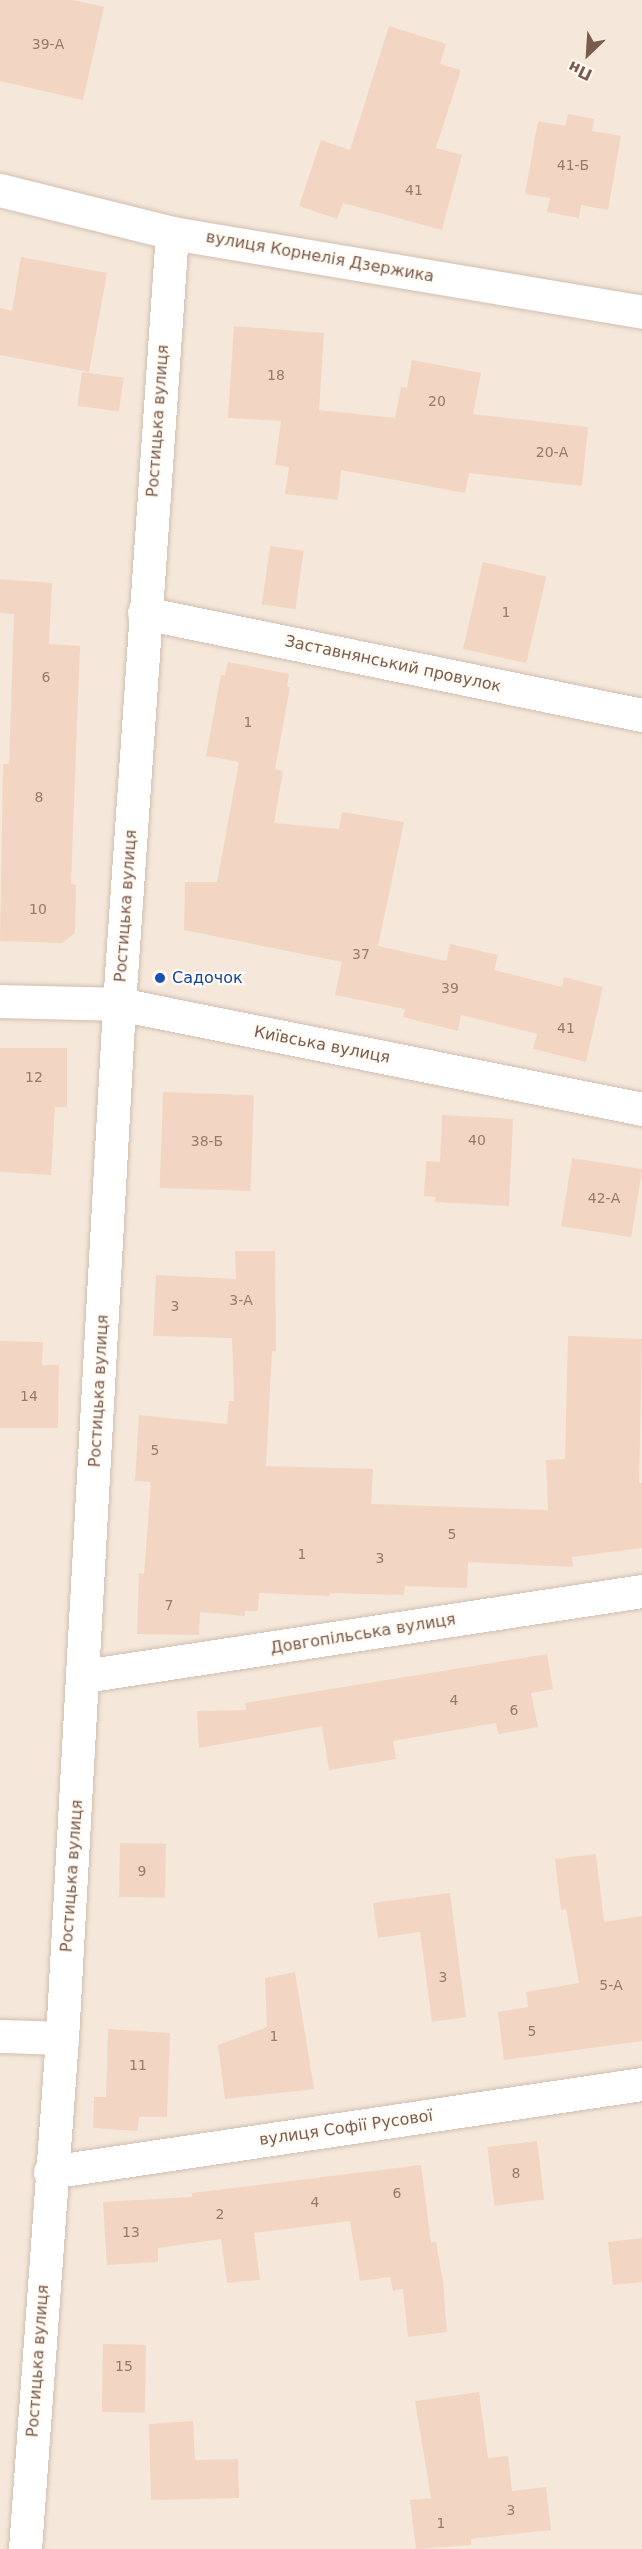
<!DOCTYPE html>
<meta charset="utf-8">
<style>
body{margin:0}
#map{position:relative;width:642px;height:2549px;overflow:hidden;background:#fdf6ec;font-family:"DejaVu Sans",sans-serif}
div>[style]{position:absolute}
[style*='--x']{left:calc(var(--x)*1px);top:calc(var(--y)*1px);width:calc(var(--w)*1px);rotate:calc(var(--a)*1deg)}
.residential>*{inset:0;background:#f5e8da;transform-origin:0 0}
.building>*{inset:0;background:#f3d5c3;transform-origin:0 0}
.roads{filter:drop-shadow(0 0 2px #d1beb0) drop-shadow(0 0 2px #d1beb0)}
.minor>*{height:33px;margin:-16.5px;padding:0 16.5px;transform-origin:16.5px;border-radius:16.5px;background:#fff}
.tertiary>*{height:33px;margin:-16.5px;padding:0 16.5px;transform-origin:16.5px;border-radius:16.5px;background:#fff}
.dots>*{width:16px;height:16px;translate:-50% -50%;box-sizing:border-box;border:3px solid #fffaf3;border-radius:50%}
span{translate:-50% -50%;white-space:nowrap;text-align:center;line-height:1.15;-webkit-text-stroke:4.5px #fffaf3;paint-order:stroke}
.number-label{font-size:14px;color:#987a6a}
.number-label span{-webkit-text-stroke-width:0}
.street-label{font-size:16px;color:#7a5c4d}
.transit-label{font-size:16px;color:#164399}
.left{translate:0 -50%;text-align:left}
.north{position:absolute;left:558px;top:24px;width:60px;height:60px;-webkit-text-stroke:4px #fffaf3;paint-order:stroke;rotate:205deg;font-size:16px;font-weight:700;line-height:24px;text-align:center;color:#7a5c4d}
.north::after{content:'';display:block;margin:auto;width:21px;height:27px;background:#7a5c4d;clip-path:polygon(50% 0,100% 100%,50% 72%,0 100%)}
</style>
<div id="map">
<div class="residential">
<i style="left:0;top:0;width:642px;height:2549px"></i>
</div>
<div class="building">
<i style="clip-path:polygon(0 0,72px 0,104px 7px,83px 100px,0 81px)"></i>
<i style="clip-path:polygon(389px 26px,446px 44px,440px 64px,461px 70px,436px 148px,462px 155px,442px 230px,343px 203px,337px 219px,299px 206px,321px 140px,350px 150px)"></i>
<i style="clip-path:polygon(568px 114px,594px 119px,592px 131px,621px 136px,608px 210px,581px 205px,579px 218px,547px 212px,550px 198px,525px 194px,538px 121px,565px 126px)"></i>
<i style="clip-path:polygon(21px 257px,107px 273px,89px 372px,0 355px,0 308px,12px 311px)"></i>
<i style="clip-path:polygon(234px 326px,324px 333px,319px 410px,395px 418px,401px 387px,407px 388px,412px 360px,481px 373px,473px 414px,588px 427px,582px 486px,469px 473px,465px 493px,341px 470px,338px 500px,285px 494px,289px 467px,275px 465px,281px 421px,228px 418px)"></i>
<i style="left:82px;top:372px;width:42px;height:34px;rotate:8deg"></i>
<i style="left:270px;top:546px;width:34px;height:59px;rotate:8deg"></i>
<i style="left:483px;top:562px;width:65px;height:89px;rotate:13deg"></i>
<i style="clip-path:polygon(0 579px,52px 583px,49px 644px,80px 646px,71px 884px,76px 885px,75px 933px,62px 943px,0 941px,3px 764px,9px 764px,14px 614px,0 613px)"></i>
<i style="clip-path:polygon(228px 662px,289px 674px,287px 687px,290px 687px,275px 769px,283px 771px,274px 823px,339px 829px,342px 812px,404px 822px,378px 946px,446px 961px,450px 944px,498px 955px,494px 970px,562px 987px,564px 977px,603px 987px,586px 1062px,533px 1049px,537px 1034px,461px 1015px,458px 1031px,403px 1017px,405px 1009px,335px 995px,342px 962px,184px 930px,185px 882px,217px 882px,239px 762px,206px 756px,221px 675px,225px 676px)"></i>
<i style="clip-path:polygon(0 1048px,67px 1048px,67px 1107px,55px 1107px,51px 1175px,0 1172px)"></i>
<i style="left:163px;top:1092px;width:91px;height:96px;rotate:2deg"></i>
<i style="clip-path:polygon(442px 1115px,513px 1119px,509px 1206px,435px 1202px,436px 1197px,424px 1196px,426px 1161px,440px 1162px)"></i>
<i style="left:572px;top:1158px;width:71px;height:69px;rotate:9deg"></i>
<i style="clip-path:polygon(235px 1251px,275px 1251px,276px 1351px,272px 1351px,266px 1466px,373px 1469px,371px 1504px,548px 1510px,546px 1460px,565px 1459px,568px 1336px,642px 1339px,639px 1483px,642px 1483px,642px 1548px,572px 1557px,573px 1567px,468px 1562px,467px 1588px,405px 1586px,404px 1595px,330px 1593px,330px 1596px,259px 1593px,258px 1611px,245px 1611px,245px 1616px,200px 1612px,199px 1635px,137px 1634px,139px 1573px,144px 1574px,151px 1482px,135px 1481px,139px 1415px,227px 1424px,229px 1401px,234px 1401px,232px 1338px,153px 1336px,156px 1275px,236px 1279px)"></i>
<i style="clip-path:polygon(0 1341px,43px 1342px,42px 1365px,59px 1365px,58px 1428px,0 1428px)"></i>
<i style="clip-path:polygon(547px 1654px,553px 1689px,531px 1693px,538px 1727px,498px 1734px,496px 1723px,393px 1741px,396px 1759px,329px 1770px,322px 1726px,199px 1748px,197px 1711px,246px 1710px,245px 1703px)"></i>
<i style="left:120px;top:1843px;width:46px;height:54px;rotate:1deg"></i>
<i style="clip-path:polygon(596px 1854px,604px 1922px,642px 1916px,642px 2041px,504px 2060px,498px 2012px,528px 2007px,526px 1992px,579px 1983px,566px 1909px,561px 1910px,555px 1859px)"></i>
<i style="clip-path:polygon(450px 1893px,466px 2017px,432px 2022px,420px 1932px,378px 1938px,373px 1903px)"></i>
<i style="clip-path:polygon(295px 1972px,314px 2089px,225px 2099px,218px 2045px,267px 2027px,265px 1978px)"></i>
<i style="clip-path:polygon(108px 2029px,170px 2033px,167px 2117px,139px 2117px,138px 2131px,93px 2128px,94px 2097px,106px 2097px)"></i>
<i style="left:537px;top:2141px;width:59px;height:50px;rotate:83deg"></i>
<i style="clip-path:polygon(421px 2165px,431px 2243px,436px 2242px,443px 2282px,447px 2332px,408px 2337px,403px 2289px,393px 2291px,390px 2277px,360px 2281px,350px 2221px,254px 2233px,260px 2280px,227px 2283px,221px 2239px,158px 2248px,158px 2262px,107px 2265px,103px 2202px,192px 2197px,192px 2193px)"></i>
<i style="clip-path:polygon(642px 2238px,642px 2282px,613px 2285px,608px 2242px)"></i>
<i style="left:103px;top:2344px;width:43px;height:68px;rotate:1deg"></i>
<i style="clip-path:polygon(479px 2392px,488px 2458px,508px 2456px,512px 2491px,546px 2487px,551px 2530px,471px 2539px,471px 2545px,416px 2549px,410px 2500px,431px 2498px,415px 2401px)"></i>
<i style="clip-path:polygon(193px 2421px,195px 2460px,238px 2459px,239px 2498px,151px 2500px,149px 2424px)"></i>
</div>
<div class="roads">
<div class="minor">
<i style="--x:0;--y:190;--w:177;--a:14"></i>
<i style="--x:172;--y:233;--w:477;--a:9.5"></i>
<i style="--x:144;--y:613;--w:508;--a:11.58"></i>
<i style="--x:84;--y:1676;--w:564;--a:-8.66"></i>
<i style="--x:0;--y:2036;--w:62;--a:1.8"></i>
<i style="--x:50;--y:2172;--w:599;--a:-8.46"></i>
<i style="--x:25;--y:2549;--w:512;--a:-85.86"></i>
<i style="--x:62;--y:2038;--w:1036;--a:-86.84"></i>
<i style="--x:119;--y:1004;--w:773;--a:-86.07"></i>
</div>
<div class="tertiary">
<i style="--x:0;--y:1001;--w:119;--a:1.4"></i>
<i style="--x:119;--y:1004;--w:533;--a:11.35"></i>
</div>
</div>
<div class="dots">
<i style="left:160px;top:978px;background:#1a4fb4"></i>
</div>
<div class="number-label">
<span style="left:48px;top:44px">39-А</span>
<span style="left:573px;top:165px">41-Б</span>
<span style="left:414px;top:190px">41</span>
<span style="left:276px;top:375px">18</span>
<span style="left:437px;top:401px">20</span>
<span style="left:552px;top:452px">20-А</span>
<span style="left:506px;top:612px">1</span>
<span style="left:46px;top:677px">6</span>
<span style="left:248px;top:722px">1</span>
<span style="left:39px;top:797px">8</span>
<span style="left:38px;top:909px">10</span>
<span style="left:361px;top:954px">37</span>
<span style="left:450px;top:988px">39</span>
<span style="left:566px;top:1028px">41</span>
<span style="left:34px;top:1077px">12</span>
<span style="left:477px;top:1140px">40</span>
<span style="left:207px;top:1141px">38-Б</span>
<span style="left:604px;top:1198px">42-А</span>
<span style="left:241px;top:1300px">3-А</span>
<span style="left:175px;top:1306px">3</span>
<span style="left:29px;top:1396px">14</span>
<span style="left:155px;top:1450px">5</span>
<span style="left:452px;top:1534px">5</span>
<span style="left:302px;top:1554px">1</span>
<span style="left:380px;top:1558px">3</span>
<span style="left:169px;top:1605px">7</span>
<span style="left:454px;top:1700px">4</span>
<span style="left:514px;top:1710px">6</span>
<span style="left:142px;top:1871px">9</span>
<span style="left:443px;top:1977px">3</span>
<span style="left:611px;top:1985px">5-А</span>
<span style="left:532px;top:2031px">5</span>
<span style="left:274px;top:2036px">1</span>
<span style="left:138px;top:2065px">11</span>
<span style="left:516px;top:2173px">8</span>
<span style="left:397px;top:2193px">6</span>
<span style="left:315px;top:2202px">4</span>
<span style="left:220px;top:2214px">2</span>
<span style="left:131px;top:2232px">13</span>
<span style="left:124px;top:2366px">15</span>
<span style="left:511px;top:2510px">3</span>
<span style="left:441px;top:2523px">1</span>
</div>
<div class="street-label">
<span style="left:320px;top:257px;rotate:10deg">вулиця Корнелія Дзержика</span>
<span style="left:158px;top:421px;rotate:-86deg">Ростицька вулиця</span>
<span style="left:393px;top:664px;rotate:12deg">Заставнянський провулок</span>
<span style="left:126px;top:906px;rotate:-86deg">Ростицька вулиця</span>
<span style="left:322px;top:1045px;rotate:11deg">Київська вулиця</span>
<span style="left:99px;top:1391px;rotate:-87deg">Ростицька вулиця</span>
<span style="left:363px;top:1634px;rotate:-9deg">Довгопільська вулиця</span>
<span style="left:72px;top:1876px;rotate:-86deg">Ростицька вулиця</span>
<span style="left:346px;top:2128px;rotate:-8deg">вулиця Софії Русової</span>
<span style="left:38px;top:2361px;rotate:-86deg">Ростицька вулиця</span>
</div>
<div class="transit-label">
<span class="left" style="left:172px;top:978px">Садочок</span>
</div>
<div class="north">Пн</div>
</div>
